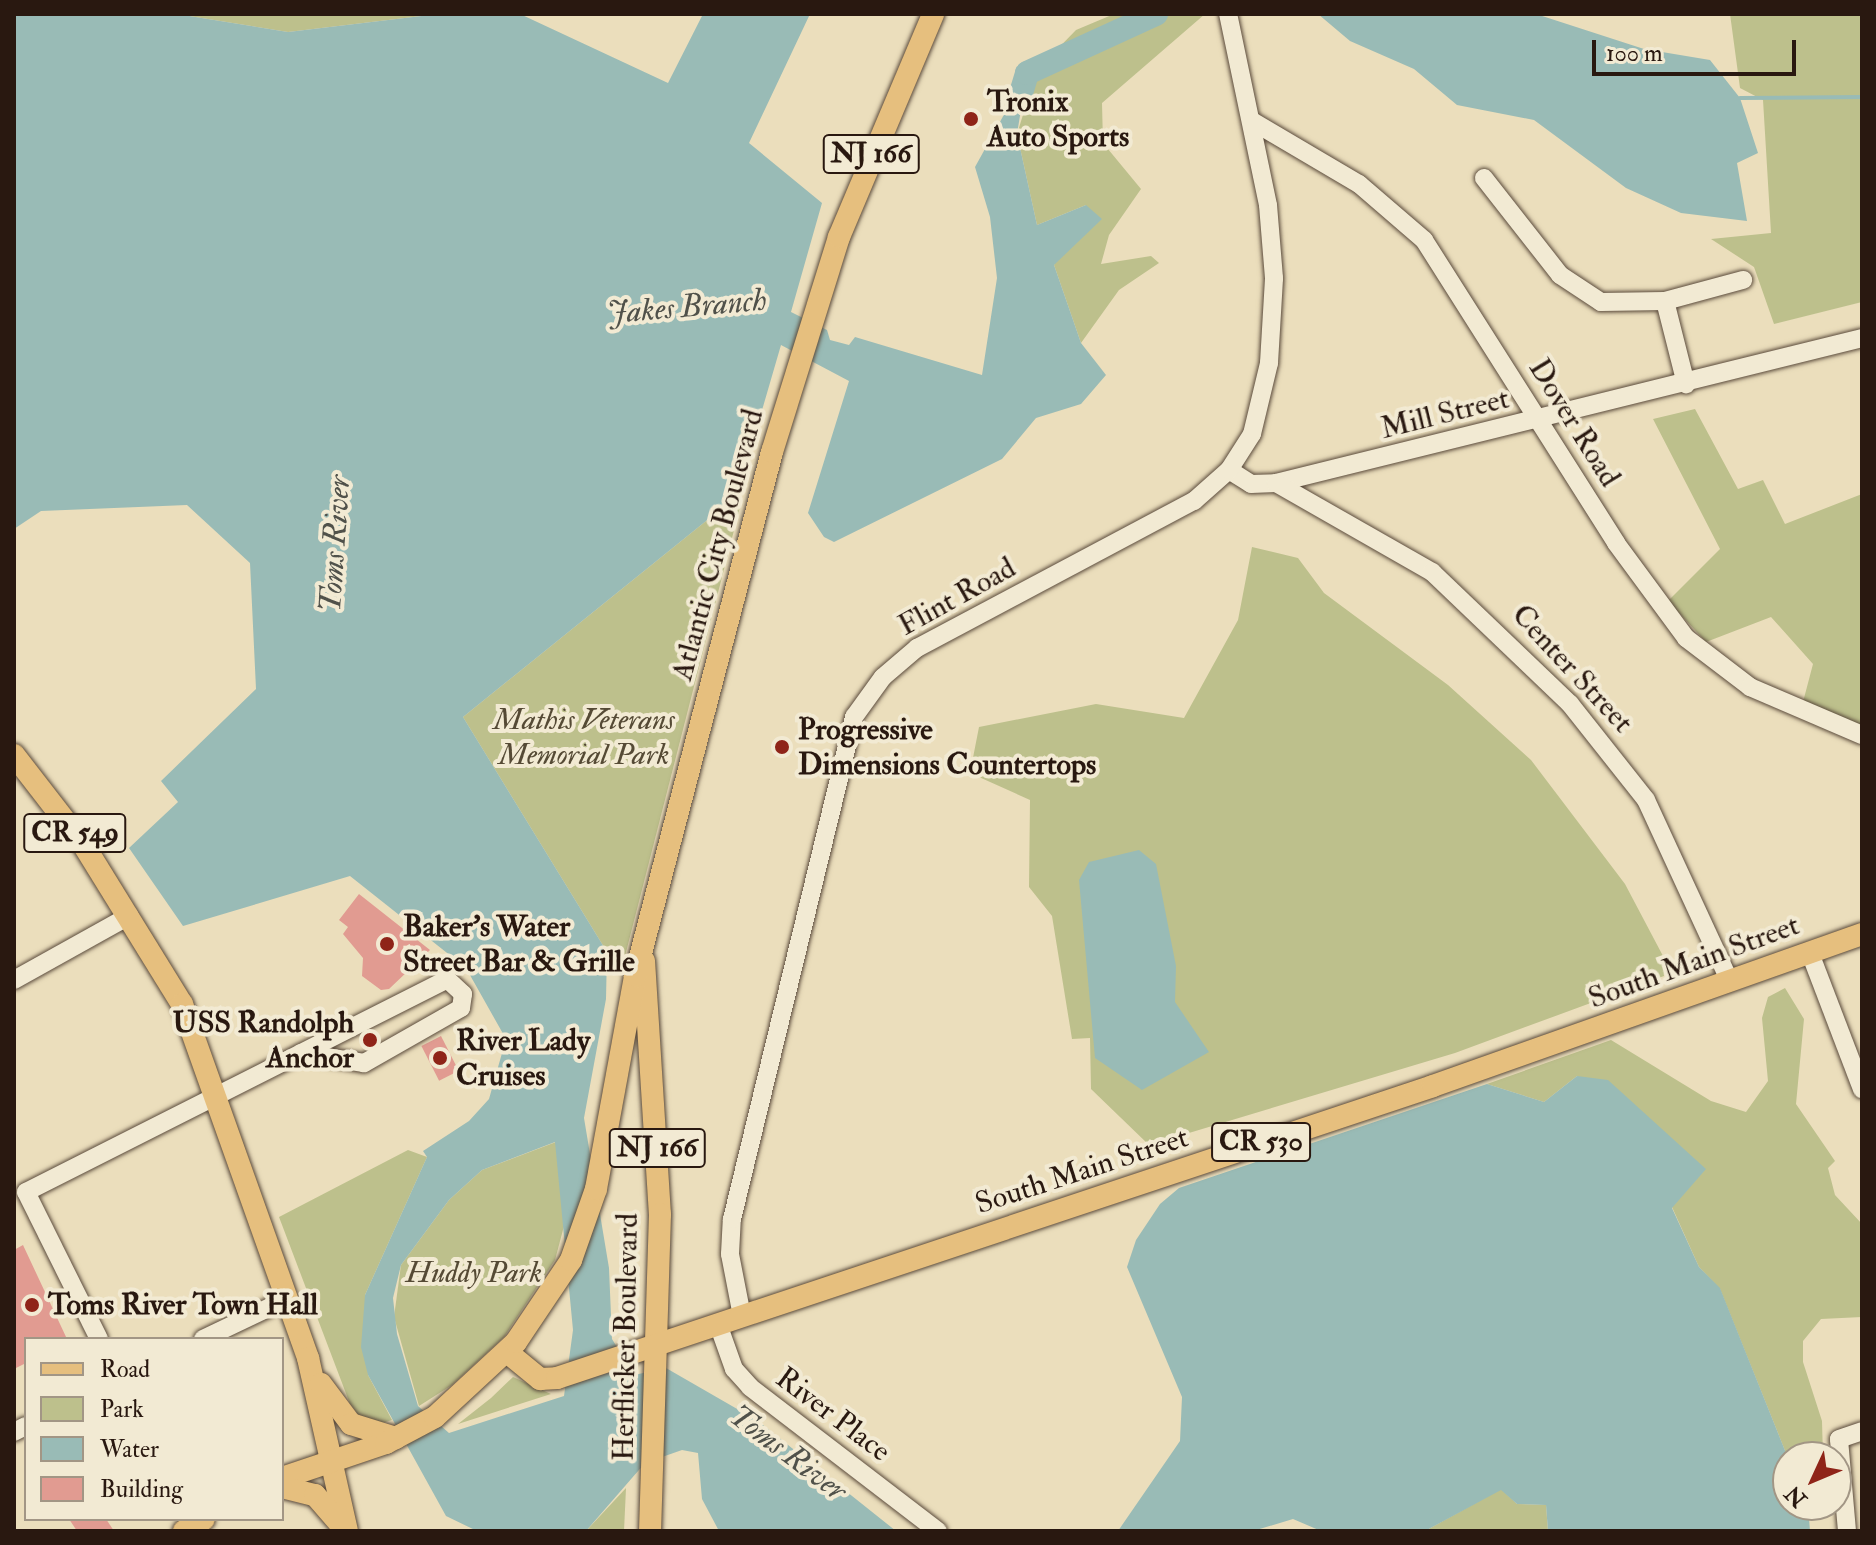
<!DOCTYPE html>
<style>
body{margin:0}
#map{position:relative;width:1876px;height:1545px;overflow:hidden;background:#ebdebc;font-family:"IM FELL Double Pica",serif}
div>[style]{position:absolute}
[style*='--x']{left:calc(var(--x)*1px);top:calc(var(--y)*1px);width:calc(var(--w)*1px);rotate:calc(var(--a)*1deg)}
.green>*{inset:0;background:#bdc08c}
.water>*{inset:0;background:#99bbb6}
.stream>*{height:4px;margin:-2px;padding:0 2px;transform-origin:2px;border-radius:2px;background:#99bbb6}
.river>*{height:24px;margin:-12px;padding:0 12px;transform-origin:12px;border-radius:12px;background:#99bbb6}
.building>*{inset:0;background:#e19b91;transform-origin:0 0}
.roads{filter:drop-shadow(0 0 2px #5a4a3b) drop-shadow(0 0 2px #5a4a3b)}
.minor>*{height:18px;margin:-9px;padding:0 9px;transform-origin:9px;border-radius:9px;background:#f2ead3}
.major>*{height:22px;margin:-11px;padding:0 11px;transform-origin:11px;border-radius:11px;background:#e6bf7e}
.dots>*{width:22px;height:22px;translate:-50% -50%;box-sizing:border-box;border:4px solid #f2ead3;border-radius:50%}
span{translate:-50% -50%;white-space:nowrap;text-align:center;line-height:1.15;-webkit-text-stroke:8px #f2ead3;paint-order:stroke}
.shield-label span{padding:2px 6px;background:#f2ead3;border:2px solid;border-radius:6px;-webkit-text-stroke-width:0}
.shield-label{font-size:28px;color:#291810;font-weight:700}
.poi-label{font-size:30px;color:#291810;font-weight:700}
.left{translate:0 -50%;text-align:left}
.right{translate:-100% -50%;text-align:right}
.street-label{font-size:30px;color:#291810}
.park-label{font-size:30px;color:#554a35;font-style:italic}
.water-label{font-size:32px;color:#50514a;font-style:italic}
.frame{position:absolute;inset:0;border:16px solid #291810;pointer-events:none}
.legend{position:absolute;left:24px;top:1337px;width:260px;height:184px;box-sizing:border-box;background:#f2ead3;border:2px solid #a29685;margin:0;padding:10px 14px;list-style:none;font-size:24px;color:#291810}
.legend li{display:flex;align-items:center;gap:16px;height:40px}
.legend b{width:40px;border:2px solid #a29685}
.north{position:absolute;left:1772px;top:1441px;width:80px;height:80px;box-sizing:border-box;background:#f2ead3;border:2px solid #a29685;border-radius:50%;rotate:226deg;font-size:22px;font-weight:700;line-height:32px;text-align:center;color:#291810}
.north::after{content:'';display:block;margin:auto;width:28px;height:36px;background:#8f2418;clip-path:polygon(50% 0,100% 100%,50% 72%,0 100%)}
.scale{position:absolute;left:1592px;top:40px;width:204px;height:36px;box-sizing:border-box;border:4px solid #291810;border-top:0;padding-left:10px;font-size:24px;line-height:28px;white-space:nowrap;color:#291810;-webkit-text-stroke:6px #f2ead3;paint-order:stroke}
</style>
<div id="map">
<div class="green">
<i style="clip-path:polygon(177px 14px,438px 14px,288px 32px)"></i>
<i style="clip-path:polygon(1114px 14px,1205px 14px,1102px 103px,1103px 143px,1141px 189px,1109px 235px,1101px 264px,1151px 256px,1159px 263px,1119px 290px,1081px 343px,1054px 265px,1086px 205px,1037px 225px,1017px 134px,1037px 70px,1076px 30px)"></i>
<i style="clip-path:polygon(1730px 14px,1862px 14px,1862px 302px,1774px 324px,1754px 267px,1711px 239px,1771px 233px,1763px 100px,1740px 88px)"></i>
<i style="clip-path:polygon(1695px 409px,1738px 489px,1763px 480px,1785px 524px,1862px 494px,1862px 728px,1803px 702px,1813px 664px,1771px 617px,1706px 642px,1668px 601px,1720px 549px,1653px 419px)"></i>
<i style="clip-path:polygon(737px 496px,742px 499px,625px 956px,607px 952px,463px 717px)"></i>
<i style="clip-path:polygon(1252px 547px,1298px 558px,1324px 593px,1448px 685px,1531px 760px,1625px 884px,1663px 956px,1664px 976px,1455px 1053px,1149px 1145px,1091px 1089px,1090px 1038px,1072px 1039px,1052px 916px,1029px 887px,1030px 800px,970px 773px,979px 727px,1096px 704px,1184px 718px,1238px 620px)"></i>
<i style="clip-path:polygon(1785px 988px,1804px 1019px,1796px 1104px,1835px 1161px,1828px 1168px,1835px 1195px,1862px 1224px,1862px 1317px,1821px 1319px,1803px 1341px,1803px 1362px,1822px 1421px,1823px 1457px,1788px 1458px,1720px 1289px,1699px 1267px,1672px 1207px,1705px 1169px,1577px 1076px,1544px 1102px,1487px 1084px,1611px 1040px,1711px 1101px,1746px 1112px,1768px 1081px,1762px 1018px,1768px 997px)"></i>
<i style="clip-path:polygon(556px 1142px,564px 1226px,555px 1260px,504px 1337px,452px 1385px,419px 1406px,394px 1317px,401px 1265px,449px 1200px,482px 1170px)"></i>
<i style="clip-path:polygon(408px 1150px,427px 1157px,365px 1295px,368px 1375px,392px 1420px,379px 1424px,361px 1418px,350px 1404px,279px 1217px)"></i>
<i style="clip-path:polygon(513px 1377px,551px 1394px,458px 1424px,491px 1398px)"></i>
<i style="clip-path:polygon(626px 1488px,624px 1531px,586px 1531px)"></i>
<i style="clip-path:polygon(1501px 1489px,1517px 1504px,1546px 1505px,1548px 1531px,1425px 1531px)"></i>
</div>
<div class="water">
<i style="clip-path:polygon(evenodd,14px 14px,177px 14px,288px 32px,438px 14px,520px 14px,668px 83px,703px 14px,810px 14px,749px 143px,822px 203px,791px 312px,827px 330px,830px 340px,849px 345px,855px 337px,982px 375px,997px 278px,990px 217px,975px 167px,1027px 73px,1017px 134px,1037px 225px,1086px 205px,1102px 219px,1054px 265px,1081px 343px,1106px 375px,1081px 404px,1036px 418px,1002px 459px,834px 542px,824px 537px,808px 513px,849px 381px,781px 345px,737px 496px,463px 717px,607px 952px,606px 999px,584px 1118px,609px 1268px,612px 1339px,634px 1375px,666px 1368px,758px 1421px,896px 1531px,719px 1531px,702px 1499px,698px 1453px,682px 1450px,645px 1463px,586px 1531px,477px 1531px,446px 1516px,368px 1375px,361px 1347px,365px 1295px,427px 1157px,423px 1151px,469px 1121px,489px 1099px,506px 1039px,466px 968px,350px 876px,183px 926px,129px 848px,178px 802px,161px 781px,256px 689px,250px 563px,187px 505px,41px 511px,14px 529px,14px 14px,555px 1142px,573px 1330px,564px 1396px,449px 1433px,418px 1406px,397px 1334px,393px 1298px,401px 1265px,449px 1200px,482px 1170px,555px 1142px)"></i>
<i style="clip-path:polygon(1318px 14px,1536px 14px,1644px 49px,1710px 60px,1740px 98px,1758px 153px,1737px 163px,1747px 221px,1681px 213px,1626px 188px,1534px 120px,1457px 105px,1414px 69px,1350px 41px)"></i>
<i style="clip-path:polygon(1139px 850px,1156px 864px,1176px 966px,1175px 1002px,1209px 1052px,1142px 1090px,1095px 1058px,1079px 880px,1089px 862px)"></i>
<i style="clip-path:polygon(1577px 1076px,1608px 1080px,1706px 1169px,1672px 1208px,1699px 1267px,1720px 1288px,1788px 1458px,1788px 1505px,1808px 1505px,1810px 1531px,1548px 1531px,1546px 1505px,1517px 1504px,1501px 1490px,1425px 1531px,1321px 1531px,1293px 1519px,1253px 1531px,1118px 1531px,1180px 1441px,1182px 1397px,1127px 1267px,1136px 1240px,1160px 1204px,1179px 1188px,1487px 1084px,1544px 1102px)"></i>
</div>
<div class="stream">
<i style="--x:1740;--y:98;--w:122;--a:-0.5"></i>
</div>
<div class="river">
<i style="--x:1018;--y:103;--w:31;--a:-73"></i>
<i style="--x:1027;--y:73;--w:142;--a:-24.6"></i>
</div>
<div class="building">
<i style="clip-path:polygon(359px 894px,430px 950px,389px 989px,381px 990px,362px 976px,363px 958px,343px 934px,348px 927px,339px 920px)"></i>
<i style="left:441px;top:1036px;width:39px;height:22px;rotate:63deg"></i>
<i style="clip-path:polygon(23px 1245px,67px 1339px,26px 1339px,26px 1363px,14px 1369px,14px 1250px)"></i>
<i style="clip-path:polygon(69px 1519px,106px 1519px,114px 1531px,77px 1531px)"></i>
</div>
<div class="roads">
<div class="minor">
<i style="--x:1252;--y:121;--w:124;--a:30.5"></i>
<i style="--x:1359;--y:184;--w:86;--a:40.7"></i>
<i style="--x:1424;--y:240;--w:359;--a:57.6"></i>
<i style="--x:1616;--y:543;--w:118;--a:53.6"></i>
<i style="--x:1686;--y:638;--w:81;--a:37.4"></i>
<i style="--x:1750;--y:687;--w:122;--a:23.2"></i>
<i style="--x:1484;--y:178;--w:123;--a:51.9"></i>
<i style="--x:1560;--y:275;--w:49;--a:33.4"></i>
<i style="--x:1601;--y:302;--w:64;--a:-0.9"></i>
<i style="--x:1665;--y:301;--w:81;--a:-15.1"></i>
<i style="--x:1665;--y:301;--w:86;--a:75.8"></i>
<i style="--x:1229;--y:470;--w:26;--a:32"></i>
<i style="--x:1251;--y:484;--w:25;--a:-2"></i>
<i style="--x:1276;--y:483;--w:604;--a:-13.9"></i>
<i style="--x:1276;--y:483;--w:180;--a:29.7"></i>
<i style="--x:1432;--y:572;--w:191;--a:43.7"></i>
<i style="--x:1570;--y:704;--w:122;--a:51.6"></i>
<i style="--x:1646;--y:800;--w:200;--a:65.2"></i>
<i style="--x:1810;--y:953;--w:146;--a:69.1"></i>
<i style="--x:14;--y:980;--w:132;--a:-29.1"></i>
<i style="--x:742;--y:1316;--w:63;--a:-101"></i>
<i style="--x:730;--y:1254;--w:35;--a:-87"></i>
<i style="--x:732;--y:1219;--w:517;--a:-76.34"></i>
<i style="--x:854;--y:717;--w:49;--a:-54.1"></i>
<i style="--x:883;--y:677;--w:45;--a:-40.5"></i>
<i style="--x:917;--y:648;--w:314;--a:-28"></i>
<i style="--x:1194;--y:501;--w:47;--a:-41.5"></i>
<i style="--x:1229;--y:470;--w:43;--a:-57.4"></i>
<i style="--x:1252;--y:434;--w:73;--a:-76.5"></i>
<i style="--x:1269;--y:363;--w:85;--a:-86.6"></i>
<i style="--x:1274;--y:278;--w:73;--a:-94.7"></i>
<i style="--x:1268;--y:205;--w:195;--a:-101.8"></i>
<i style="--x:718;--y:1324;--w:48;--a:70.4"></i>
<i style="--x:734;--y:1369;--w:24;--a:48"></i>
<i style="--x:750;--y:1387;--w:237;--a:37.5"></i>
<i style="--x:99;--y:1339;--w:164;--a:-116.4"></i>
<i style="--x:26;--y:1192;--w:472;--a:-26.8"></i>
<i style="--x:447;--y:979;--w:22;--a:43"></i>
<i style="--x:463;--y:994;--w:14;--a:98"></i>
<i style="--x:461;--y:1008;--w:112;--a:150.4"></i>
<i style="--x:364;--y:1063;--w:64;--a:-171"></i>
<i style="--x:203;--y:1339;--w:93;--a:-25.5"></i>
<i style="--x:14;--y:1432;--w:13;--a:-27"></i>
<i style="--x:1847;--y:1531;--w:92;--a:-95"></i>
<i style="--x:1839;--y:1439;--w:24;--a:-19"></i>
</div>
<div class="major">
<i style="--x:14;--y:755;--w:113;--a:52.2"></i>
<i style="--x:83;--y:844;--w:188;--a:58.3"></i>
<i style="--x:182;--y:1004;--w:376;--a:70.4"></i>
<i style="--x:308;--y:1358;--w:177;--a:77.3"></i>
<i style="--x:644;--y:961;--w:254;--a:86.4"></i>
<i style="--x:660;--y:1214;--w:317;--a:91.8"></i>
<i style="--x:507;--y:1352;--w:43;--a:39.3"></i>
<i style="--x:540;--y:1379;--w:17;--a:-3"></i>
<i style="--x:557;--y:1378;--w:923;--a:-18.43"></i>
<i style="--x:1433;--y:1086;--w:455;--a:-19.5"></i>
<i style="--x:321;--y:1384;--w:50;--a:53.1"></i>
<i style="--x:351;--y:1424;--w:47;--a:17.3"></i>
<i style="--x:282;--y:1478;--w:110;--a:-18.6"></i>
<i style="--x:386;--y:1443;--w:55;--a:-28"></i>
<i style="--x:435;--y:1417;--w:110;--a:-42.8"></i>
<i style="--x:516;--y:1342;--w:99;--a:-56.1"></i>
<i style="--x:571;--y:1260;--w:75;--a:-70.6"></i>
<i style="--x:596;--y:1189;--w:217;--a:-79.6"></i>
<i style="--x:635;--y:976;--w:542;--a:-75.35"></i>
<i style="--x:772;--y:452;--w:225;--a:-72.7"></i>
<i style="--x:839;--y:237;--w:242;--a:-67.1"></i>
<i style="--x:282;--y:1487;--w:34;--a:14"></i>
<i style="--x:315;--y:1495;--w:40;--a:49"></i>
<i style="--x:184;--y:1531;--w:23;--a:-31"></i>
</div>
</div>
<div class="dots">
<i style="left:971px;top:119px;background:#8f2418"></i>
<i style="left:782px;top:747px;background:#8f2418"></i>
<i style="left:387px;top:944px;background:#8f2418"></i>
<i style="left:370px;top:1040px;background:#8f2418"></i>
<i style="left:440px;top:1058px;background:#8f2418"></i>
<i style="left:32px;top:1305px;background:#8f2418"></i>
</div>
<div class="shield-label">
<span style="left:871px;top:154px">NJ 166</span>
<span style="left:75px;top:833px">CR 549</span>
<span style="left:1261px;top:1142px">CR 530</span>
<span style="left:657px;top:1148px">NJ 166</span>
</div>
<div class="poi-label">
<span class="left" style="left:987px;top:119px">Tronix<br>Auto Sports</span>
<span class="left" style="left:798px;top:747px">Progressive<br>Dimensions Countertops</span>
<span class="left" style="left:403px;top:944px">Baker's Water<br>Street Bar &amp; Grille</span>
<span class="right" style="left:354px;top:1040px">USS Randolph<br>Anchor</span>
<span class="left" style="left:456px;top:1058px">River Lady<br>Cruises</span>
<span class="left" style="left:48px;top:1305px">Toms River Town Hall</span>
</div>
<div class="street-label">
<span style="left:1445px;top:414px;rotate:-14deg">Mill Street</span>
<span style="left:1574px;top:423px;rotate:58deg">Dover Road</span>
<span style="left:718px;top:545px;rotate:-75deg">Atlantic City Boulevard</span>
<span style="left:957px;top:597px;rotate:-29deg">Flint Road</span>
<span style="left:1572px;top:669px;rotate:47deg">Center Street</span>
<span style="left:1694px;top:962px;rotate:-20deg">South Main Street</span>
<span style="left:1082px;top:1171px;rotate:-18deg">South Main Street</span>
<span style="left:626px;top:1337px;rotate:-89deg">Herflicker Boulevard</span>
<span style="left:833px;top:1415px;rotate:37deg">River Place</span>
</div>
<div class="park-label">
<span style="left:584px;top:737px">Mathis Veterans<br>Memorial Park</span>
<span style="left:474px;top:1273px">Huddy Park</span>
</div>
<div class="water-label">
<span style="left:687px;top:307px;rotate:-5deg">Jakes Branch</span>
<span style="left:335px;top:544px;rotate:-86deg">Toms River</span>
<span style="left:788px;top:1453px;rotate:37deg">Toms River</span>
</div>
<div class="frame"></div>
<ul class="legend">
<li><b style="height:10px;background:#e6bf7e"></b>Road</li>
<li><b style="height:22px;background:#bdc08c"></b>Park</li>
<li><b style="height:22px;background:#99bbb6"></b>Water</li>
<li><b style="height:22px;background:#e19b91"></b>Building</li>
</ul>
<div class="north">N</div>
<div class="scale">100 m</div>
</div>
